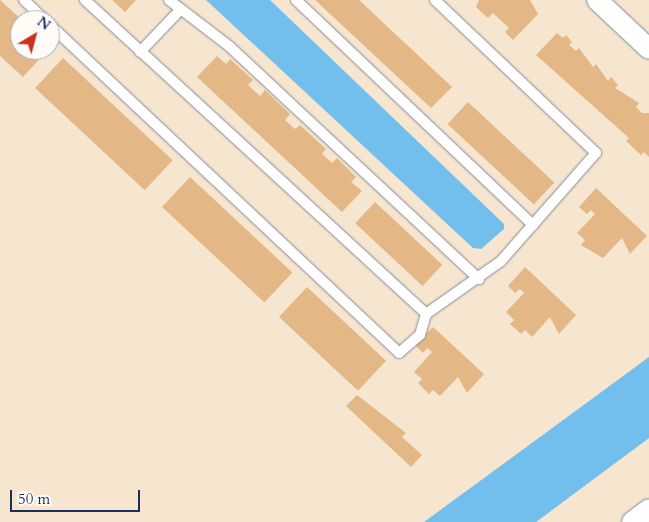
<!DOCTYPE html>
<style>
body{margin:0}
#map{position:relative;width:649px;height:522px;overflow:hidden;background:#f6e6cf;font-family:Cardo,serif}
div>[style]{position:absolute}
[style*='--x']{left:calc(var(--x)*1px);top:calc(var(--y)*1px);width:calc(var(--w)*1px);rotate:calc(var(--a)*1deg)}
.water>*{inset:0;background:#72beec}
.building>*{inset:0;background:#e3b886;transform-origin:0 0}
.roads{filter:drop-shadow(0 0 1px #888a96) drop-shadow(0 0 1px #888a96)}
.lane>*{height:10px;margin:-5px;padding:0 5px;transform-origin:5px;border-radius:5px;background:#fff}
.street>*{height:20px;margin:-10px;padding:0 10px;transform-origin:10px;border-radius:10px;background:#fff}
span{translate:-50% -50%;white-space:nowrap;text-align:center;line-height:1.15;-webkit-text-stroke:4px #fdfcf7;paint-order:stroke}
.north{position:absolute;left:10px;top:10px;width:50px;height:50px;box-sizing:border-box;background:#fdfcf7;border:1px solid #a3aaba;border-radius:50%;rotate:37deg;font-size:14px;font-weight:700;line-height:20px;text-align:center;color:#1b2f5e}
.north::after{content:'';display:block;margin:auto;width:18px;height:22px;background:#c8321e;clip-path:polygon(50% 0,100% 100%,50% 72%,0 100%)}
.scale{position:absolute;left:10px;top:490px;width:130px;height:22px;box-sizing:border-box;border:2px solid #1b2f5e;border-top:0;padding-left:6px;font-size:15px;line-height:18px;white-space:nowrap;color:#1b2f5e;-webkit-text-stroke:4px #fdfcf7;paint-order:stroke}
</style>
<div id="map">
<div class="water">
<i style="clip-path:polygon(206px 0,270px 0,504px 224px,504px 229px,481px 249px,473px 248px)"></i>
<i style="clip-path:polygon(649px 357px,649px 438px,536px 522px,424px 522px)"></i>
</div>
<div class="building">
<i style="clip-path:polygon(0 0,22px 20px,20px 50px,48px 50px,23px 77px,0 56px)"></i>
<i style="clip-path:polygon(112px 0,136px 0,125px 12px)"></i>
<i style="clip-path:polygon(315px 0,359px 0,452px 87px,431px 108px)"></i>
<i style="clip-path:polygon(479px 0,530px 0,538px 14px,513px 40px,505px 32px,509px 28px,493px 13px,488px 18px,476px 7px)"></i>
<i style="clip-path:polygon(557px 33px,563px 38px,566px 35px,572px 42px,569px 45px,576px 51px,579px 48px,593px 67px,596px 64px,608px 81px,611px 77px,618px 85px,615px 88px,639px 103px,636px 107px,642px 113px,649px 113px,649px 157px,644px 152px,641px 155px,626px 141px,629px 138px,536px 55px)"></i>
<i style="clip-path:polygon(217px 56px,226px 64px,230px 59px,253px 80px,248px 85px,260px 96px,265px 90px,290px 114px,285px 120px,295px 129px,300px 125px,326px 149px,322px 154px,332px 163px,337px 158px,356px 177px,351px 182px,362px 191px,342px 212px,197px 77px)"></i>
<i style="left:63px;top:58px;width:150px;height:41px;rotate:43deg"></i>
<i style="left:468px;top:102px;width:118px;height:30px;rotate:43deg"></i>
<i style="left:190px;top:177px;width:140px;height:41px;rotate:43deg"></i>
<i style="clip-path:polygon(596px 188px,647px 236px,630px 254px,622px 238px,603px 258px,581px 245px,585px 240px,577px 233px,595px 214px,591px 210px,587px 214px,579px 207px)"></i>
<i style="left:375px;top:202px;width:92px;height:29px;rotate:43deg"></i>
<i style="clip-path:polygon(525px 267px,576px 315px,559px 334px,550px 317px,532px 337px,525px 330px,521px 334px,510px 324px,514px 320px,506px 312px,524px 293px,520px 289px,515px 293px,508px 286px)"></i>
<i style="left:307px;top:287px;width:108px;height:41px;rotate:43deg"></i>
<i style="clip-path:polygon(433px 327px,484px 374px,467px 393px,458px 377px,440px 396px,433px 390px,429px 394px,418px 383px,422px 379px,414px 372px,432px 352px,427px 348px,423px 353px,415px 345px)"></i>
<i style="clip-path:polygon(357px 395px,406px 433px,402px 437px,422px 455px,411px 467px,346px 406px)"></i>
</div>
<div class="roads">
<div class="lane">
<i style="--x:24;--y:0;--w:29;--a:44"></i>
<i style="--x:85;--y:0;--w:464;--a:42.6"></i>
<i style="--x:426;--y:314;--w:92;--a:-35.2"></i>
<i style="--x:501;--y:261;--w:144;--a:-48.7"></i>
<i style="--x:596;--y:153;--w:222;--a:-136.5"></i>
<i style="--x:169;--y:0;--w:76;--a:37.5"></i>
<i style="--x:229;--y:46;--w:342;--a:43"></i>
<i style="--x:296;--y:0;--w:327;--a:43.5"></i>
<i style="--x:50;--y:25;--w:479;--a:43.2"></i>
<i style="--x:399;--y:353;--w:28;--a:-41"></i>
<i style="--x:420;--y:335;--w:22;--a:-74"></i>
<i style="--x:140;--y:52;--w:57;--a:-46.4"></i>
</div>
<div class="street">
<i style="--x:597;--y:0;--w:71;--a:43.3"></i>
<i style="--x:632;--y:522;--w:21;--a:-37"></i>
</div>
</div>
<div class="north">N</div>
<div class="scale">50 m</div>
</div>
